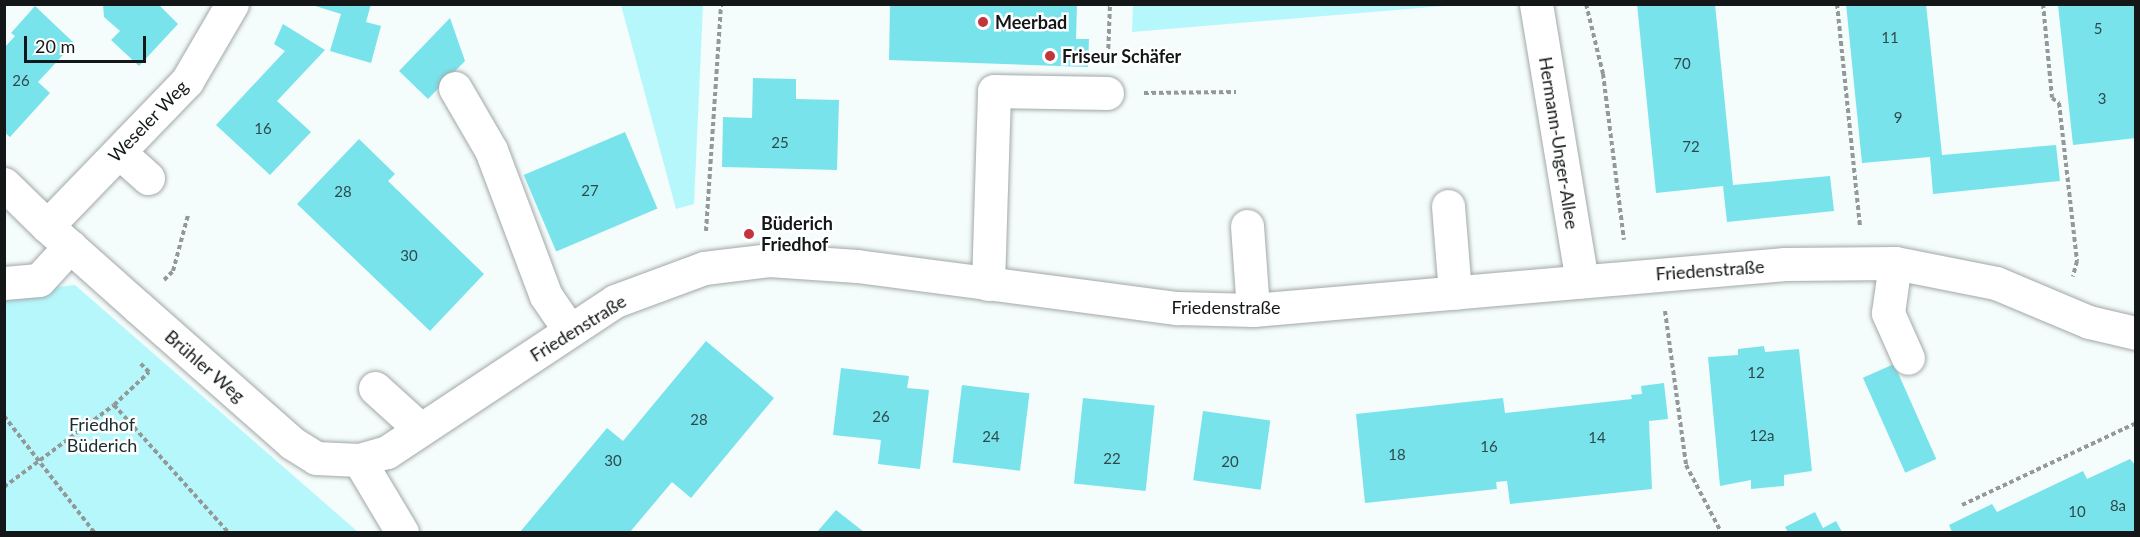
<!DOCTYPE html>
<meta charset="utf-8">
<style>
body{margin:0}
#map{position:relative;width:2140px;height:537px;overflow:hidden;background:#f5fcfc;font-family:Lato,sans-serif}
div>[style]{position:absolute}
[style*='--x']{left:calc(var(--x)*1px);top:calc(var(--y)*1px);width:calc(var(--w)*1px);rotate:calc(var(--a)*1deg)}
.green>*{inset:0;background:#b6f7fc}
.building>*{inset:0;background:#79e3ec;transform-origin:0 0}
.path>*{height:4px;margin-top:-2px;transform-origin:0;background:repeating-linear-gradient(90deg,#939898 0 4.5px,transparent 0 7.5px)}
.roads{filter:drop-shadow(0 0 2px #a2a8a8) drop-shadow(0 0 2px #a2a8a8)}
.minor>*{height:33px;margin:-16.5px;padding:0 16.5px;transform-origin:16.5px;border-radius:16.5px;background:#fff}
.dots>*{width:16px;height:16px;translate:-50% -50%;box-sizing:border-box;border:3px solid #fff;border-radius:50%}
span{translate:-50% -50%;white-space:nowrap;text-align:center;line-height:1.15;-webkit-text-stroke:5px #fff;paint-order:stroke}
.number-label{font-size:15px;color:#2d4a4c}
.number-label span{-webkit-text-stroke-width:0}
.poi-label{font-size:18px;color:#141717;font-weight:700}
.left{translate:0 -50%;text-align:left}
.street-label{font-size:18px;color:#141717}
.park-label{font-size:18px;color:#1a2e2f}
.frame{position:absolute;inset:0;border:6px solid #141717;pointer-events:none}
.scale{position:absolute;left:24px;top:36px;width:122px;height:27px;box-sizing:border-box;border:3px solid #141717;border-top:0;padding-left:8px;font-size:18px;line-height:21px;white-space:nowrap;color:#141717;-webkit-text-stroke:4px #fff;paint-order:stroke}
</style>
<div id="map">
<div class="green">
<i style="clip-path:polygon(621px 5px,703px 5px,694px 204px,676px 209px)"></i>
<i style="clip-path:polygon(1133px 5px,1133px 4px,1456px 5px,1132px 32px)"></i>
<i style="clip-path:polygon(75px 285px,358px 532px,5px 532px,4px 293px)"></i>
</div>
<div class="building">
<i style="clip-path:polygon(103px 4px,158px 4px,178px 24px,139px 66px,111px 40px,120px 31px,104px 17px)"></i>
<i style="clip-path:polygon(309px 4px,371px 4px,366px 22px,381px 26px,371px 63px,330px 51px,341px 14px)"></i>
<i style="clip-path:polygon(890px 4px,1077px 4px,1076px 39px,1089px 39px,1088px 67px,889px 60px)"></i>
<i style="clip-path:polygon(1637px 4px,1715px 4px,1733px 185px,1830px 176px,1834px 211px,1727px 222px,1723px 186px,1656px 193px)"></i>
<i style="clip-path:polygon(1846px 4px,1926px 4px,1942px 155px,2056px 145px,2060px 181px,1933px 194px,1930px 157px,1862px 163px)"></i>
<i style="clip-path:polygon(2058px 5px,2135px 5px,2136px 138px,2073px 145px)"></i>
<i style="clip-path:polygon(35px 6px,74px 43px,38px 82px,50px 93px,10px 137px,4px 132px,4px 48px,15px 36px,11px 33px)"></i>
<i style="clip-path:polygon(450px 18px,465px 61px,428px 99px,399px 71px)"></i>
<i style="clip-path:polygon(283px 24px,325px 50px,277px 101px,311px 132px,270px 175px,216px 125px,285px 51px,274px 44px)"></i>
<i style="clip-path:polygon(753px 78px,796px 79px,796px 99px,839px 100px,837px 170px,722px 167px,723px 117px,752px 118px)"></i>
<i style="left:625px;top:132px;width:83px;height:110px;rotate:67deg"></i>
<i style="clip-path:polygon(359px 139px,395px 174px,388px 181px,484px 274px,430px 331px,297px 204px)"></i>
<i style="clip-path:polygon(706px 341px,774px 398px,691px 498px,672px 482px,630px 532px,520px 532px,607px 428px,623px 441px)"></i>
<i style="clip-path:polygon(1764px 346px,1765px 352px,1799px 349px,1812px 471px,1784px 475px,1784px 486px,1751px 489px,1751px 480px,1720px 486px,1708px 357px,1738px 355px,1738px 349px)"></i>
<i style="left:1894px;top:364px;width:104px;height:34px;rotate:66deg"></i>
<i style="clip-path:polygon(841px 368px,909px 376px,907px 388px,929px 390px,920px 469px,878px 464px,881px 440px,833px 435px)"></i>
<i style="clip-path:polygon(1664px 383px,1668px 419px,1649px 421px,1652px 489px,1510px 504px,1507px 481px,1496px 482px,1497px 489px,1365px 503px,1356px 414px,1503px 398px,1505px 413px,1632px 399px,1631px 395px,1642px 394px,1641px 386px)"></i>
<i style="left:962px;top:385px;width:68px;height:78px;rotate:7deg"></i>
<i style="left:1083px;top:398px;width:72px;height:86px;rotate:6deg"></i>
<i style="left:1203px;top:411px;width:68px;height:70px;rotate:8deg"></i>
<i style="clip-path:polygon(2130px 459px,2136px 466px,2136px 532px,1952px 532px,1949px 525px,1992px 504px,1997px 512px,2083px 471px,2087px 479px)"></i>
<i style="clip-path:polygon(836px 510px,864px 532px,817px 532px)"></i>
<i style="clip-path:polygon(1815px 512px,1823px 528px,1836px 521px,1842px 532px,1788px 532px,1785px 527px)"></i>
</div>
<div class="path">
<i style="--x:1586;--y:4;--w:72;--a:76.3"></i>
<i style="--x:1603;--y:74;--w:167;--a:82.8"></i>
<i style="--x:1837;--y:4;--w:224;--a:84.1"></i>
<i style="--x:2043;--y:4;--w:94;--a:84.5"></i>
<i style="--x:2052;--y:98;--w:9;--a:36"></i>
<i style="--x:2059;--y:103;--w:159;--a:83.5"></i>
<i style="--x:2077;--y:261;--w:16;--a:105"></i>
<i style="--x:1108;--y:56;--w:52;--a:-87.8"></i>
<i style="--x:1144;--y:93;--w:92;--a:-0.6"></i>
<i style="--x:706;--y:231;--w:227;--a:-86.2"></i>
<i style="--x:164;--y:280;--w:13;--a:-45"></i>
<i style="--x:173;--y:271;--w:58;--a:-75"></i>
<i style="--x:1665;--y:311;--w:155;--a:82.2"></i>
<i style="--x:1686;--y:465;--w:76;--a:62.4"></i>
<i style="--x:114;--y:405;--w:48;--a:-43.3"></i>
<i style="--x:149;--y:372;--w:13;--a:-135"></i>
<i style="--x:4;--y:416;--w:147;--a:52.2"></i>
<i style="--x:4;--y:487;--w:137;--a:-36.7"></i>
<i style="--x:114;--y:405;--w:171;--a:48.1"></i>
<i style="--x:1962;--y:505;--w:192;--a:-25.2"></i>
</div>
<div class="roads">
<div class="minor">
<i style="--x:1536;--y:4;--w:281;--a:80.6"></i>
<i style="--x:455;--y:88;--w:72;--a:59.9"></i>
<i style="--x:491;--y:150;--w:156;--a:69.4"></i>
<i style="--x:546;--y:296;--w:42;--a:55.6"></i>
<i style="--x:119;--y:152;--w:39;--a:42"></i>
<i style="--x:4;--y:184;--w:60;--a:44.3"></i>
<i style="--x:47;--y:226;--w:122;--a:41.7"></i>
<i style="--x:138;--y:307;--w:205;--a:41.4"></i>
<i style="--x:292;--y:443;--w:28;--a:32"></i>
<i style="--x:316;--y:458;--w:43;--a:2.7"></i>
<i style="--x:359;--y:460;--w:29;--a:-16"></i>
<i style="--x:387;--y:452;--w:273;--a:-33.5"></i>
<i style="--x:615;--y:301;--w:95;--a:-20.3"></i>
<i style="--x:704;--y:268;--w:65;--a:-7"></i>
<i style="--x:769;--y:260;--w:88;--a:3.9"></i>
<i style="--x:857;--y:266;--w:324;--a:7.5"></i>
<i style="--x:1178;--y:308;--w:75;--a:1.5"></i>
<i style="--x:1253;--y:310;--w:534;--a:-4.94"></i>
<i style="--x:1785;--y:264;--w:110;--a:-0.5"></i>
<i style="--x:1895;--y:263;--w:103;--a:11.2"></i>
<i style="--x:1996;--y:283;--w:101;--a:22.8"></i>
<i style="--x:2089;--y:322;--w:48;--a:13.2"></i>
<i style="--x:1448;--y:206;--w:87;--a:85.4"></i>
<i style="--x:47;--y:226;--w:202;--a:-46"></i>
<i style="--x:187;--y:81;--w:89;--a:-59.7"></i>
<i style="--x:1247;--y:226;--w:84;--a:85.9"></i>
<i style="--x:1895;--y:263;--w:50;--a:98"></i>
<i style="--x:1888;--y:313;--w:49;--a:66"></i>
<i style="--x:4;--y:283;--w:35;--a:-5"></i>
<i style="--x:39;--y:280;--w:46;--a:-47.6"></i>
<i style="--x:988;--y:284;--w:193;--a:-88.2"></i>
<i style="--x:994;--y:91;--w:113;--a:1"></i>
<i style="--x:375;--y:388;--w:61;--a:42.3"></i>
<i style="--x:359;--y:460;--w:84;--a:59.2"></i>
</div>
</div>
<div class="dots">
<i style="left:983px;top:22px;background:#c4343d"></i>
<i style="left:1050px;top:56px;background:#c4343d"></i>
<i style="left:749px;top:234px;background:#c4343d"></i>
</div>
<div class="number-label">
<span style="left:2098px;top:29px">5</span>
<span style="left:1890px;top:38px">11</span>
<span style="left:1682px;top:64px">70</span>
<span style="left:21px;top:81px">26</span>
<span style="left:2102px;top:99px">3</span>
<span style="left:1898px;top:118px">9</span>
<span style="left:263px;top:129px">16</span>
<span style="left:780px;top:143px">25</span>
<span style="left:1691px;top:147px">72</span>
<span style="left:590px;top:191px">27</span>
<span style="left:343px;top:192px">28</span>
<span style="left:409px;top:256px">30</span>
<span style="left:1756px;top:373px">12</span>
<span style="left:881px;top:417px">26</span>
<span style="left:699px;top:420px">28</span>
<span style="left:1762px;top:436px">12a</span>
<span style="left:991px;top:437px">24</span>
<span style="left:1597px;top:438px">14</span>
<span style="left:1489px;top:447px">16</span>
<span style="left:1397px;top:455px">18</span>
<span style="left:1112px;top:459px">22</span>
<span style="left:613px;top:461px">30</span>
<span style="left:1230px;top:462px">20</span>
<span style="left:2118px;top:506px">8a</span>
<span style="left:2077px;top:512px">10</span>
</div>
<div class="poi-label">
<span class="left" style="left:995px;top:22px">Meerbad</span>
<span class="left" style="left:1062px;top:56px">Friseur Schäfer</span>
<span class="left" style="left:761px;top:234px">Büderich<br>Friedhof</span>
</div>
<div class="street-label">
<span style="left:148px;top:121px;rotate:-46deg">Weseler Weg</span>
<span style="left:1559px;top:143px;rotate:81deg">Hermann-Unger-Allee</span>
<span style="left:1710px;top:270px;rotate:-4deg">Friedenstraße</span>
<span style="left:1226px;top:307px">Friedenstraße</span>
<span style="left:578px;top:328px;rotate:-32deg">Friedenstraße</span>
<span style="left:205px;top:366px;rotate:41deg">Brühler Weg</span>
</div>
<div class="park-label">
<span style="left:102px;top:435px">Friedhof<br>Büderich</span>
</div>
<div class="frame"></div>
<div class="scale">20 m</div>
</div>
